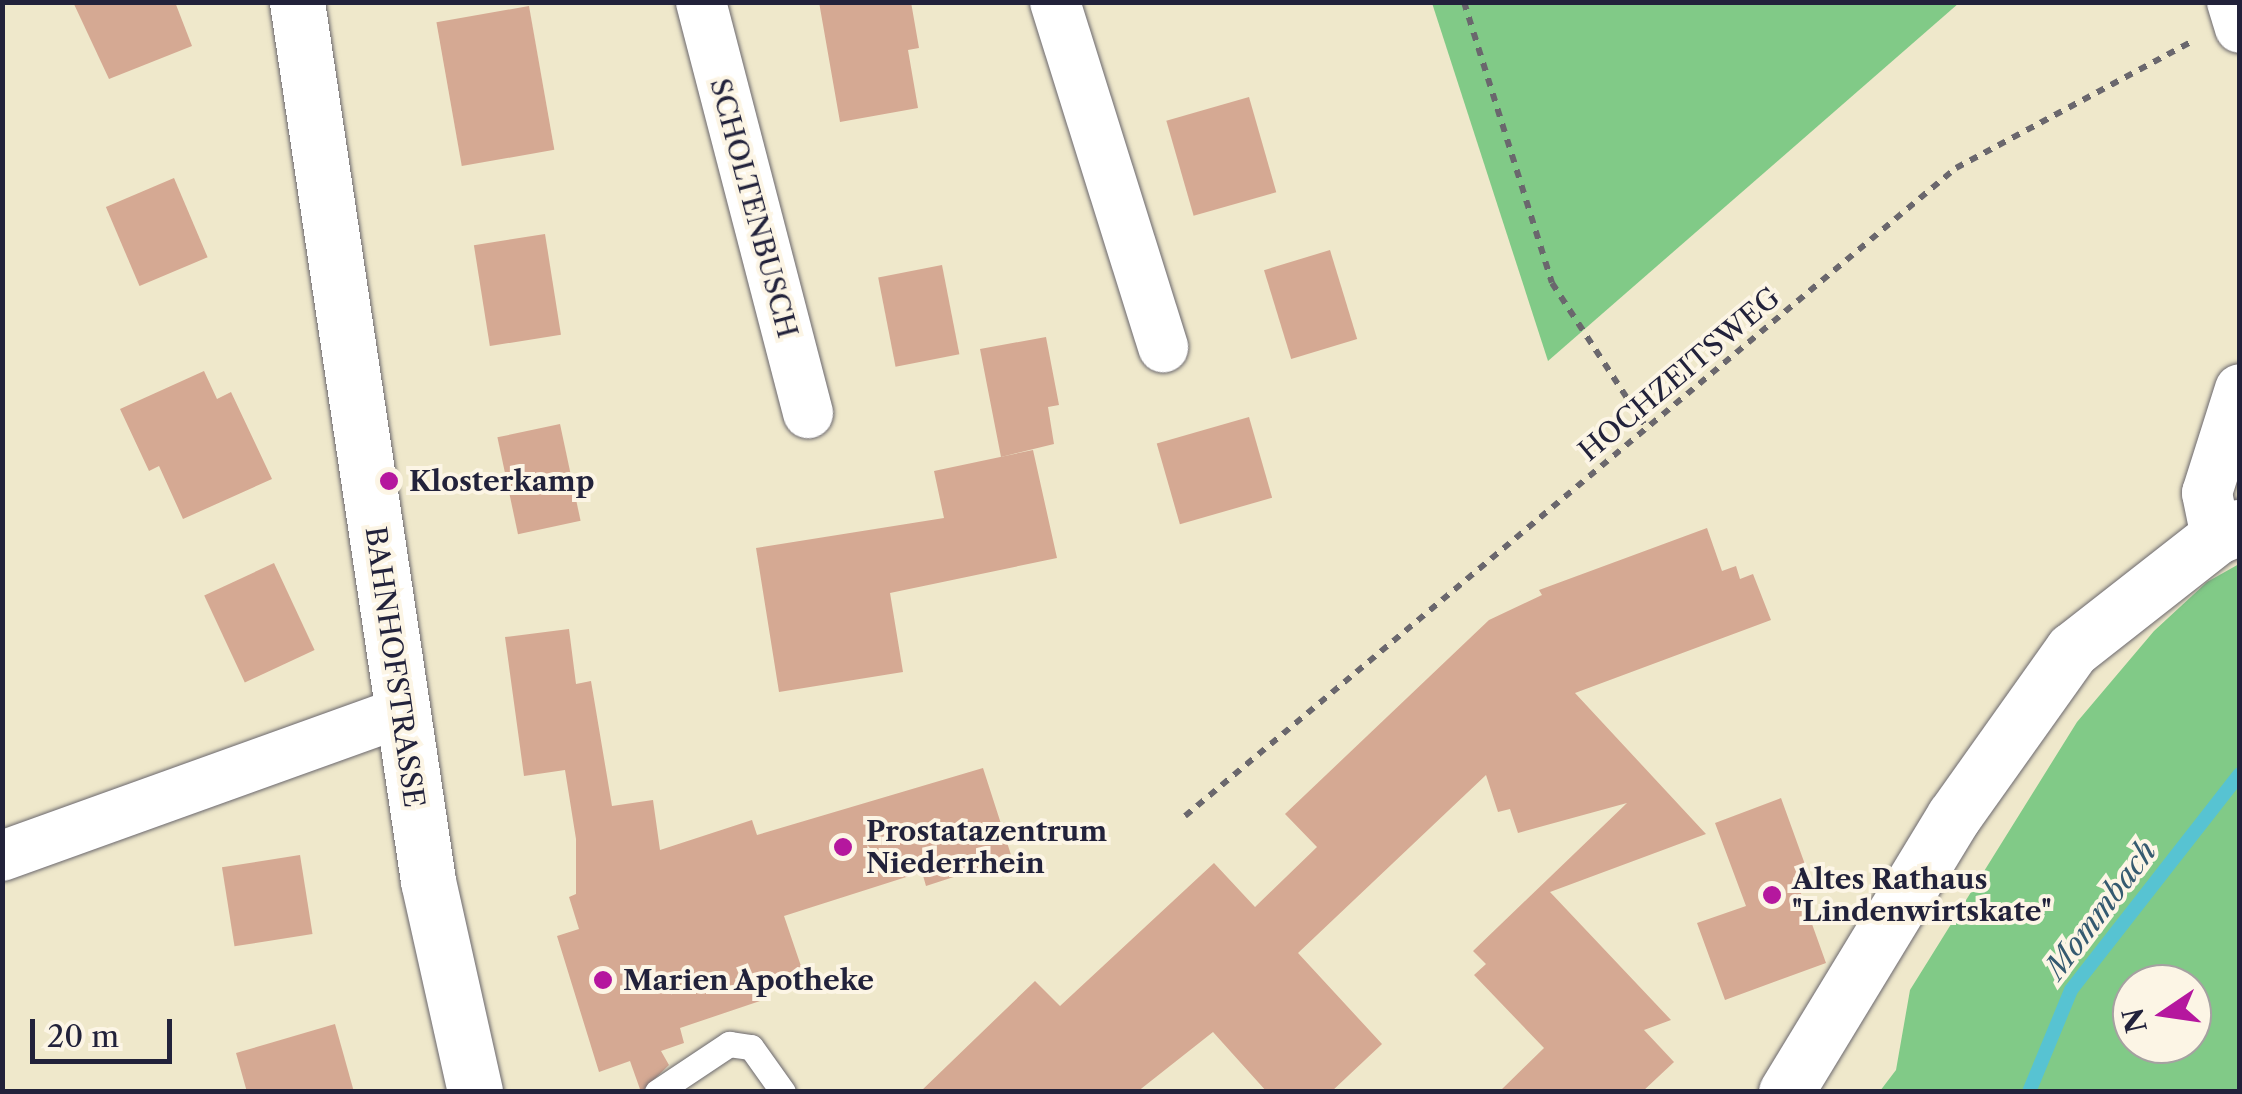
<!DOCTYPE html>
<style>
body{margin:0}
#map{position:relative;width:2242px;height:1094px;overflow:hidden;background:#efe8cb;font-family:"Libre Caslon Text",serif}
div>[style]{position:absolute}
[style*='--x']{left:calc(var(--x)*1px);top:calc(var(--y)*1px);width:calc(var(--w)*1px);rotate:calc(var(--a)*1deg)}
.green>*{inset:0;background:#81ca87}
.stream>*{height:14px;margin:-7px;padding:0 7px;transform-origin:7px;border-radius:7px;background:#57c3d2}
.building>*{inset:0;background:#d5a993;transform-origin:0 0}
.path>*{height:6px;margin-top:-3px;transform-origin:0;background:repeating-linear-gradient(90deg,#6a676d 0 8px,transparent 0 16px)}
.roads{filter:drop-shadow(0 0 2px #6a676d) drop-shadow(0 0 2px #6a676d)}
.lane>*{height:25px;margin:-12.5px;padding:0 12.5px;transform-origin:12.5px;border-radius:12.5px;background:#fff}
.street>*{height:50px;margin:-25px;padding:0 25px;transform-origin:25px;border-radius:25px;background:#fff}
.secondary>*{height:55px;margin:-27.5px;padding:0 27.5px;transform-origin:27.5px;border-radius:27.5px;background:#fff}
.dots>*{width:28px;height:28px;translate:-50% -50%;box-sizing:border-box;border:5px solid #fcf5e5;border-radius:50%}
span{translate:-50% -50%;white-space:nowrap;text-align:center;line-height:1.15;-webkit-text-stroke:8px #fcf5e5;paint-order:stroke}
.street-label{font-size:28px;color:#22223b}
.poi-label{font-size:28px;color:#22223b;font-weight:700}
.left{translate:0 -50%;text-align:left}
.water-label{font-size:30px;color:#355a70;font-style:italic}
.frame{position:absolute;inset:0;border:5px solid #22223b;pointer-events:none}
.north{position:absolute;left:2112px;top:964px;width:100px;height:100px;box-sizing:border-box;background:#fcf5e5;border:2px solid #a5a1a1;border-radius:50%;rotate:257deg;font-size:28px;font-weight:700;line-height:40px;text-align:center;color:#22223b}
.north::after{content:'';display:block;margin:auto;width:35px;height:45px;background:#b5179e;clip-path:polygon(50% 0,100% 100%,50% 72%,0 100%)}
.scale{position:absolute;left:30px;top:1019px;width:142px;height:45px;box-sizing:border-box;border:5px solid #22223b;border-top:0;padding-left:12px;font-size:30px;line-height:35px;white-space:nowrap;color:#22223b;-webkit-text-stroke:8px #fcf5e5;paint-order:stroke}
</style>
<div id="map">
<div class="green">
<i style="clip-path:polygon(1432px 3px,1432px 2px,1959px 3px,1548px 361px)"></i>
<i style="clip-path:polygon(evenodd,2239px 564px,2239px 1091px,1880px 1091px,1896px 1070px,1910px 990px,2077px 722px,2154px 631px,2207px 582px,2239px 564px,2132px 984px,2192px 984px,2192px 1044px,2132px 1044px,2132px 984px)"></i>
</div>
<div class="stream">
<i style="--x:2029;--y:1092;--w:110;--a:-67.6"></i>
<i style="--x:2071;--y:990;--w:274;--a:-52"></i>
</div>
<div class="building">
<i style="clip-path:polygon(73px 2px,175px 2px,192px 46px,109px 79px)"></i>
<i style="clip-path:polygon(819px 2px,911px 2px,919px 48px,908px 50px,918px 108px,840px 122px)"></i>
<i style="left:529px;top:6px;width:146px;height:94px;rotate:80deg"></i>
<i style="left:1249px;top:97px;width:99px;height:86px;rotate:74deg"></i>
<i style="left:174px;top:178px;width:86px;height:74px;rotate:67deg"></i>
<i style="left:545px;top:234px;width:102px;height:72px;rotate:81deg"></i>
<i style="left:1330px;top:250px;width:93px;height:69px;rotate:73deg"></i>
<i style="left:942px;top:265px;width:91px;height:65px;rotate:79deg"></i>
<i style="clip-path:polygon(1046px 337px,1059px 405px,1048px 407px,1054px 444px,1001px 457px,980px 349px)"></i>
<i style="clip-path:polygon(204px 371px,217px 399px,231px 392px,272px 479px,183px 519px,159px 466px,149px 471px,120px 409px)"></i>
<i style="left:1249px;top:417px;width:84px;height:96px;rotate:74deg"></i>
<i style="left:560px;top:424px;width:99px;height:64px;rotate:78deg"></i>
<i style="clip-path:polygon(1033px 450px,1057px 558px,890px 593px,903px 672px,779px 692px,756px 548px,944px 518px,934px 471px)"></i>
<i style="clip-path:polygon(1707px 528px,1722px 571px,1736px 566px,1740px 579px,1753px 574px,1771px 620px,1575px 693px,1706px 834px,1550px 892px,1671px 1020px,1644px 1030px,1674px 1062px,1642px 1092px,1499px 1092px,1544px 1048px,1474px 975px,1486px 964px,1473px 951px,1627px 803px,1518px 833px,1510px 809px,1498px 812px,1486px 775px,1298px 953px,1382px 1044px,1331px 1092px,1267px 1092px,1213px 1032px,1137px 1092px,920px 1092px,1035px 981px,1060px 1006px,1214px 863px,1255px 907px,1317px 847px,1285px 814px,1489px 620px,1542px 595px,1539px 590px)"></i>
<i style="left:274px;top:563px;width:96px;height:77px;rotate:65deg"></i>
<i style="clip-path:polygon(569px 629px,576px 684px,591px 681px,612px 806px,653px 800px,660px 850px,752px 820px,757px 835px,983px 768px,1012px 858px,926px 886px,922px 872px,784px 916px,803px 972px,755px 988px,760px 1001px,680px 1028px,684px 1043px,661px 1051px,669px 1065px,641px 1092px,630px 1061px,599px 1072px,557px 936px,579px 929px,569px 897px,576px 894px,576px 839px,565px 770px,524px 776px,505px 637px)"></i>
<i style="clip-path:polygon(1781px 798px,1811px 881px,1798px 885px,1826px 963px,1725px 1000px,1697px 923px,1746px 906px,1715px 823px)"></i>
<i style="left:300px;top:855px;width:80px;height:79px;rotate:81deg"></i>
<i style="clip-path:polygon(335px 1024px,354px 1092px,247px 1092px,236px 1053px)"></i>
</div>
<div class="path">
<i style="--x:1464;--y:2;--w:294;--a:72.6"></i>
<i style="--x:1552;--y:283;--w:176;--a:56.9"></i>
<i style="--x:1185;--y:816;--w:1007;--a:-40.05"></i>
<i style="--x:1956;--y:168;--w:271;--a:-28.2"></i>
</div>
<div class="roads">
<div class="lane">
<i style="--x:657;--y:1092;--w:87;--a:-33.7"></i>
<i style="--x:729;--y:1044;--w:22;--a:8"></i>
<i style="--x:751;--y:1047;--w:55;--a:54.6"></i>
</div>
<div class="street">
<i style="--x:701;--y:2;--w:425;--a:75.4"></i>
<i style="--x:1055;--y:2;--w:362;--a:72.6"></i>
<i style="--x:2232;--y:2;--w:27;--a:73"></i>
<i style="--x:2216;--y:537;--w:45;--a:-101.6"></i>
<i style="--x:2207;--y:493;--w:109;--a:-72.4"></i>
<i style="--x:2;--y:856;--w:424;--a:-19.8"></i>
</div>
<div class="secondary">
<i style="--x:297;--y:2;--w:889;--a:81.52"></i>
<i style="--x:428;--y:881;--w:216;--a:77.4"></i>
<i style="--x:1786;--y:1092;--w:323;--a:-58.7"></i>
<i style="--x:1954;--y:816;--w:204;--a:-54.6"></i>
<i style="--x:2072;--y:650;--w:183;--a:-38.1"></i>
<i style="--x:2216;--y:537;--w:26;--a:-23"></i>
</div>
</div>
<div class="dots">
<i style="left:389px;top:481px;background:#b5179e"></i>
<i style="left:843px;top:847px;background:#b5179e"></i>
<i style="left:1772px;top:895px;background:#b5179e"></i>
<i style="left:603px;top:980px;background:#b5179e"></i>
</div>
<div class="street-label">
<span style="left:754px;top:208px;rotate:75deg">SCHOLTENBUSCH</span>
<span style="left:1679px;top:374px;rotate:-40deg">HOCHZEITSWEG</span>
<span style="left:395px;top:667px;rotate:82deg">BAHNHOFSTRASSE</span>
</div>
<div class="poi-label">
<span class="left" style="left:409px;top:481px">Klosterkamp</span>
<span class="left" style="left:866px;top:847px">Prostatazentrum<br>Niederrhein</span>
<span class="left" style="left:1792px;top:895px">Altes Rathaus<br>"Lindenwirtskate"</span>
<span class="left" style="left:623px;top:980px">Marien Apotheke</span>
</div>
<div class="water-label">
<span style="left:2101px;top:910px;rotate:-53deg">Mommbach</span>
</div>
<div class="frame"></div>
<div class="north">N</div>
<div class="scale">20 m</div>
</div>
